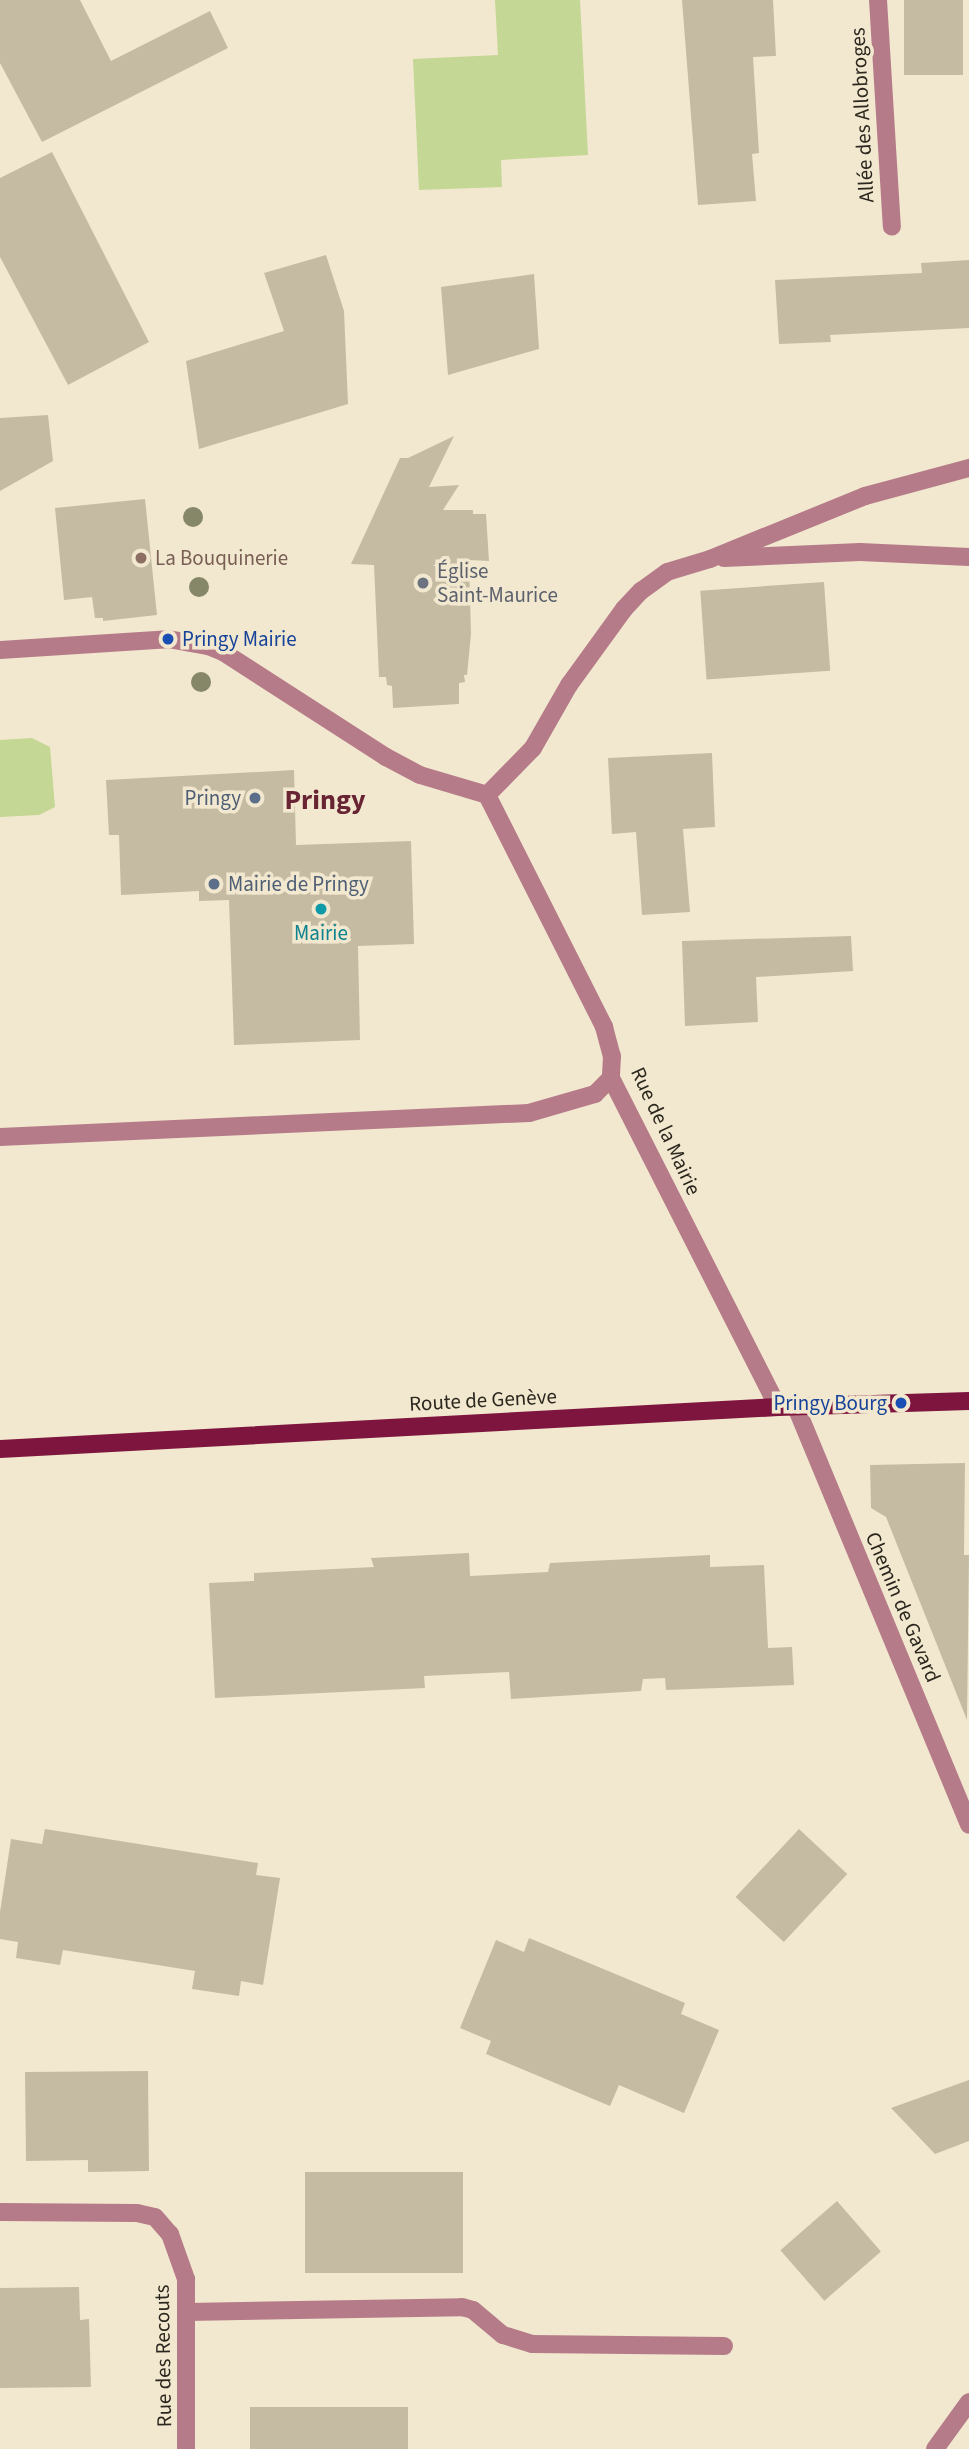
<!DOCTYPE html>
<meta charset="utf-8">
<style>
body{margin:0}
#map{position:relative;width:969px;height:2449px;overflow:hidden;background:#f2e8cf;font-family:"Source Sans 3",sans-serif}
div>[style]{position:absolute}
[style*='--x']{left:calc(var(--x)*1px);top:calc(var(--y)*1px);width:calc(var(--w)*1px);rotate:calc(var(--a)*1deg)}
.green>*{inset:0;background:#c4d794}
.building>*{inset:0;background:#c5bba3;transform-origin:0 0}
.minor>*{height:18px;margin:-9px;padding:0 9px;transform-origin:9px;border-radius:9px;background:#b67b89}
.major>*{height:18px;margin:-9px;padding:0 9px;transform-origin:9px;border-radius:9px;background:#7e153e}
.trees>*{width:20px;height:20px;margin:-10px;border-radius:50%;background:#868669}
.dots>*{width:19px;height:19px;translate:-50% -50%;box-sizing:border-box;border:4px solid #f2e8cf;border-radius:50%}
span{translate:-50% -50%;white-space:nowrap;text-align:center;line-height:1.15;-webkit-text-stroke:7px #f2e8cf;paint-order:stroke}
.street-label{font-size:21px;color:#2b271e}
.education-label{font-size:21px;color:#785e54}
.left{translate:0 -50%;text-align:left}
.worship-label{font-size:21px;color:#5b616d}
.transit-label{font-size:21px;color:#164399}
.right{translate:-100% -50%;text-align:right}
.service-label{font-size:21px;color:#4e5e75}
.culture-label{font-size:21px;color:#0d838f}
.district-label{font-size:28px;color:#692434;font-weight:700}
</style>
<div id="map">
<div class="green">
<i style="clip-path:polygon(495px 0,580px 0,588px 155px,501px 160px,502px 187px,419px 190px,413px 59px,498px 55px)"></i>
<i style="clip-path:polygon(32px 738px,50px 747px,55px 807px,39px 815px,0 817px,0 740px)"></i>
</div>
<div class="building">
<i style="clip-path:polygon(0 0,80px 0,111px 61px,210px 11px,228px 48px,42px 142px,0 63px)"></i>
<i style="clip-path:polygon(682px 0,773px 0,776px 56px,753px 57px,759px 153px,752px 154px,756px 201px,698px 205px)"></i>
<i style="left:904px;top:0;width:59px;height:75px"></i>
<i style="clip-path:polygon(52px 152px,149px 342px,68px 385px,0 257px,0 178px)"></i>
<i style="clip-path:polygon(326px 255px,344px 311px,348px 404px,199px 449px,186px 361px,284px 331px,264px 273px)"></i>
<i style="clip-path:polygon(969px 260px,969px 328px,830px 335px,831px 342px,779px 344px,775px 280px,922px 273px,921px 263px)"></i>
<i style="clip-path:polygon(534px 274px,539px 349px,448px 375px,441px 287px)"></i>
<i style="clip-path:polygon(48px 415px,53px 461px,0 491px,0 418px)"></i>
<i style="clip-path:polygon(454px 436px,429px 487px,459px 485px,443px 510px,473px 510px,473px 514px,486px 514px,489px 561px,469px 560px,471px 634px,467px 675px,464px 675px,465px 682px,459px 683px,459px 704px,393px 708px,392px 686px,387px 685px,386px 677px,379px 677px,374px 565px,351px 564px,400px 458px,408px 458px)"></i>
<i style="clip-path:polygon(145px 499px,157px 615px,103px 621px,103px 618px,95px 618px,92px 597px,64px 600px,55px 508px)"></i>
<i style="left:824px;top:582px;width:89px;height:124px;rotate:86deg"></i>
<i style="clip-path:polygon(712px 753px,715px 827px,683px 829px,690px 912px,642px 915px,636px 832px,612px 834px,608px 758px)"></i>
<i style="clip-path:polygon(294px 770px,296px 845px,411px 841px,414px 944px,358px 946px,360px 1040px,234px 1045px,229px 900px,199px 901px,199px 891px,121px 895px,119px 835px,109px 835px,106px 780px)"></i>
<i style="clip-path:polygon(851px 936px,853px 971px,756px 977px,758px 1022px,685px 1026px,682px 941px)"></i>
<i style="clip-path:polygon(965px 1463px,964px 1555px,969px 1555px,967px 1720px,886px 1517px,871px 1508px,870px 1465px)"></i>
<i style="clip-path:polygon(469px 1553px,470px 1576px,548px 1572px,550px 1563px,710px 1555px,710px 1567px,764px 1565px,768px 1648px,792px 1647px,794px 1685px,666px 1690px,665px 1678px,643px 1679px,641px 1691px,511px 1699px,509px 1672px,424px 1676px,425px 1688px,215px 1698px,209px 1583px,254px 1581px,254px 1573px,374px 1567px,371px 1558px)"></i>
<i style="clip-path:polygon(45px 1829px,258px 1863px,256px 1875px,280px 1878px,263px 1985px,241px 1981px,239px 1996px,192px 1989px,195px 1971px,63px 1950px,60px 1965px,16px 1958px,18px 1942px,0 1939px,0 1912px,11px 1839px,42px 1844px)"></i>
<i style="left:799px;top:1829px;width:66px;height:93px;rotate:43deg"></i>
<i style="clip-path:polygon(529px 1938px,685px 2003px,681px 2014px,719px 2030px,684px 2113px,619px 2085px,610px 2106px,486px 2054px,491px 2041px,460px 2028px,496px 1940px,524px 1952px)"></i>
<i style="clip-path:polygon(148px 2071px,149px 2171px,88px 2172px,88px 2160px,26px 2161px,25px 2072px)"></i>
<i style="clip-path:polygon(969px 2080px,969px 2141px,935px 2154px,891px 2108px)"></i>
<i style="left:305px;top:2172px;width:158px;height:101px"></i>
<i style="left:837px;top:2201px;width:67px;height:75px;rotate:49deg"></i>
<i style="clip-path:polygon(79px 2287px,80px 2320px,89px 2319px,91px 2387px,0 2388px,0 2288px)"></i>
<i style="left:408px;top:2407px;width:42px;height:158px;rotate:90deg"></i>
</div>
<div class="minor">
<i style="--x:878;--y:0;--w:227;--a:86.5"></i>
<i style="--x:724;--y:558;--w:136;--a:-2.5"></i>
<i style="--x:860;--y:552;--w:109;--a:2.6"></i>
<i style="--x:0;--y:650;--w:168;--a:-3.7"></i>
<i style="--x:168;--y:639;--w:41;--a:9.9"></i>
<i style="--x:208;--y:646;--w:16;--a:22"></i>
<i style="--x:223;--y:652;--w:194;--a:32.8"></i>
<i style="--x:386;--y:757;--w:38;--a:28"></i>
<i style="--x:420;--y:775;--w:70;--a:16.6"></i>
<i style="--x:487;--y:795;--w:260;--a:63.2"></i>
<i style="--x:604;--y:1027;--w:30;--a:75"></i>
<i style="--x:612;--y:1056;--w:22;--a:93"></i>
<i style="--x:611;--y:1078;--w:369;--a:63.1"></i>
<i style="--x:487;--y:795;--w:66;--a:-45.6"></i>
<i style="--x:533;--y:748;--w:73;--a:-60.3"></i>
<i style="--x:569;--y:685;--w:94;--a:-54.1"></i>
<i style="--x:624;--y:609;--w:25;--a:-47"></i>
<i style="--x:641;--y:591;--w:32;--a:-36"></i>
<i style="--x:667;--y:572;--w:45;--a:-16.8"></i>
<i style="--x:710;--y:559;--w:167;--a:-22.1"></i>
<i style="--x:865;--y:496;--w:108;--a:-15.1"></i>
<i style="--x:0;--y:1137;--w:530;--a:-2.6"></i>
<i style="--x:529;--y:1113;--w:69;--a:-16.1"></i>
<i style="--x:595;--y:1094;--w:23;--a:-45"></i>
<i style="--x:796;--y:1407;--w:452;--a:67.5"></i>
<i style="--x:0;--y:2212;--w:137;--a:0.4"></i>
<i style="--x:137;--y:2213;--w:18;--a:13"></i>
<i style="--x:155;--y:2217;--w:23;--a:49"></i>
<i style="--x:170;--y:2234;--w:48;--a:70.4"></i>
<i style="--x:186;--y:2279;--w:170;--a:90"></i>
<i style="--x:187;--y:2312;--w:275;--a:-1"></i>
<i style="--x:462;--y:2307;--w:11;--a:15"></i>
<i style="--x:473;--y:2310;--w:39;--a:40"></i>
<i style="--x:503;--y:2335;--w:30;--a:17"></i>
<i style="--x:532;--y:2344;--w:192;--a:0.6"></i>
<i style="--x:935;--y:2449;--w:58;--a:-54.1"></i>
</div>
<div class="major">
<i style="--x:0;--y:1449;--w:779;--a:-3.09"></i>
<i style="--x:778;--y:1407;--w:191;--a:-1.8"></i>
</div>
<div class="trees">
<i style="left:193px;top:517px"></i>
<i style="left:199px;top:587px"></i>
<i style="left:201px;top:682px"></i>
</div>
<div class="dots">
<i style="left:141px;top:558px;background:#8d6e63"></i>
<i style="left:423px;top:583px;background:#6b7280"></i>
<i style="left:168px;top:639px;background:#1a4fb4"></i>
<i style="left:255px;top:798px;background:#5c6f8a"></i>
<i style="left:214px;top:884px;background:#5c6f8a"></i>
<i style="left:321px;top:909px;background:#0f9aa8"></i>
<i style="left:901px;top:1403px;background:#1a4fb4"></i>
</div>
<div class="street-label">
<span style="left:862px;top:115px;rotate:-93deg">Allée des Allobroges</span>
<span style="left:666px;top:1131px;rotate:65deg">Rue de la Mairie</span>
<span style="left:483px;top:1400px;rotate:-3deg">Route de Genève</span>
<span style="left:903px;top:1607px;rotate:67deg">Chemin de Gavard</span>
<span style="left:163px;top:2356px;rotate:-91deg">Rue des Recouts</span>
</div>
<div class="education-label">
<span class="left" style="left:155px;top:558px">La Bouquinerie</span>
</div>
<div class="worship-label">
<span class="left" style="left:437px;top:583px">Église<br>Saint-Maurice</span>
</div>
<div class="transit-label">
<span class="left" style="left:182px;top:639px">Pringy Mairie</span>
<span class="right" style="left:887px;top:1403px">Pringy Bourg</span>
</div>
<div class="service-label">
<span class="right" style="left:241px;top:798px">Pringy</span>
<span class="left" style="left:228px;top:884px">Mairie de Pringy</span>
</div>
<div class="culture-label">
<span style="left:321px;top:933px">Mairie</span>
</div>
<div class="district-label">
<span style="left:325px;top:800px">Pringy</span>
</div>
</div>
